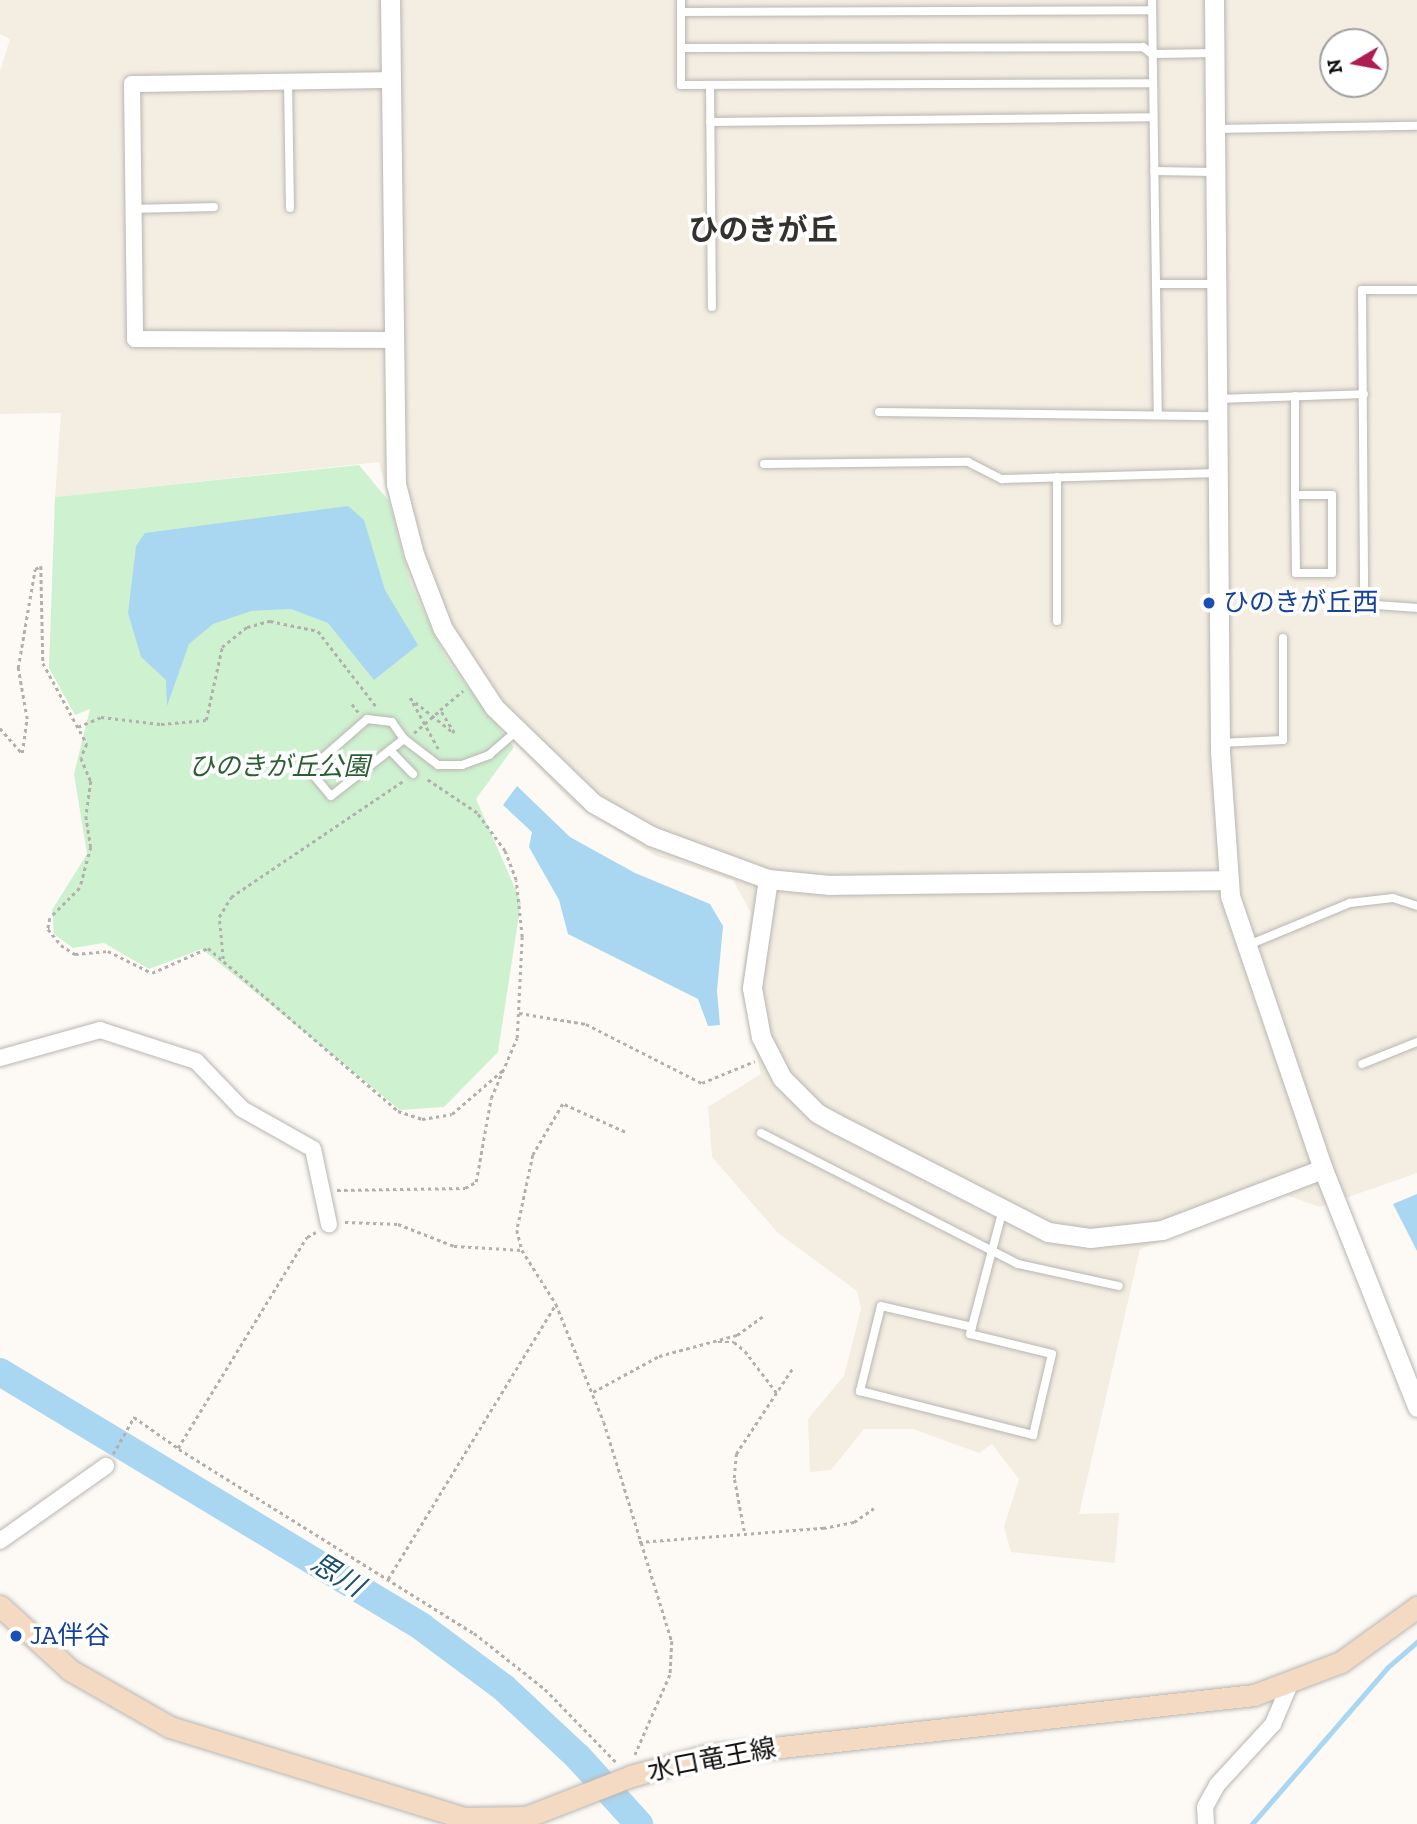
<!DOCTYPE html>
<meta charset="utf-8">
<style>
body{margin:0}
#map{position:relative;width:1417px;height:1824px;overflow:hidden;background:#fdfaf6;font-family:"Zilla Slab","Noto Sans JP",serif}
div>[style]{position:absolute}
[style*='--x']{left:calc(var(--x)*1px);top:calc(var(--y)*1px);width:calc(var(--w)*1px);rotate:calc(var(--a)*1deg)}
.built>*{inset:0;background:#f3ede2}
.green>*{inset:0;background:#cef2d0}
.water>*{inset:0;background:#a9d7f2}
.stream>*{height:4.5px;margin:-2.25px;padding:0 2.25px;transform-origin:2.25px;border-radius:2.25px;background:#a9d7f2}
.river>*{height:28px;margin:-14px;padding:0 14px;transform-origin:14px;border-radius:14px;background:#a9d7f2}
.path>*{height:2.5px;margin-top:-1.25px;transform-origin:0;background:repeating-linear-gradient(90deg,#b2b0ad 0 3.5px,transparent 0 7px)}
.roads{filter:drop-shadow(0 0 2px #b9b6b2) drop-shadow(0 0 2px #b9b6b2)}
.service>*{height:8px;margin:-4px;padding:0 4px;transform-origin:4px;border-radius:4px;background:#fff}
.minor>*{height:16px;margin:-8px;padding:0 8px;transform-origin:8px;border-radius:8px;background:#fff}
.tertiary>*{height:19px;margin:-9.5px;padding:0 9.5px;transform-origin:9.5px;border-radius:9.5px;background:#fff}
.secondary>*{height:21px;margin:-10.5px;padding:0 10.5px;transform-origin:10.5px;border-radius:10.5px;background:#f4dac2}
.dots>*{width:19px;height:19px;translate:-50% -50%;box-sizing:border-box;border:4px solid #fff;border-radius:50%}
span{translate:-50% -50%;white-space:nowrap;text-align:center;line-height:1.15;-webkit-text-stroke:7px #fff;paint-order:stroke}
.transit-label{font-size:26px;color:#164399}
.left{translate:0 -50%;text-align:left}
.park-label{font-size:26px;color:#2b5f33;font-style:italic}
.street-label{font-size:26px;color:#131211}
.water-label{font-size:28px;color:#1c526e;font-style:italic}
.quarter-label{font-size:30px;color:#34322f;font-weight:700}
.north{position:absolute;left:1319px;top:28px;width:70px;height:70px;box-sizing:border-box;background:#fff;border:2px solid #a1a0a0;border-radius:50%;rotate:260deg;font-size:19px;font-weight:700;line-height:28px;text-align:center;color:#131211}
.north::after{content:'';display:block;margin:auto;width:24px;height:32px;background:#ae1d51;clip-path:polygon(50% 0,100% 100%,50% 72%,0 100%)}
</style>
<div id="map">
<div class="built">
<i style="clip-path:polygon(evenodd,0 0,1417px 0,1417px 1173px,1320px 1207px,1286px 1195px,1140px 1249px,1079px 1514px,1119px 1513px,1115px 1563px,1011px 1552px,1004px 1527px,1019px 1479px,992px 1444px,979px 1453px,913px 1429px,864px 1429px,831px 1470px,810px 1472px,808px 1419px,844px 1376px,861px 1309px,857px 1291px,778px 1233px,712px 1157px,708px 1107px,761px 1074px,741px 990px,751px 913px,733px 880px,656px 856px,573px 803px,479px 707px,447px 660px,411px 585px,379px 462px,55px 497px,61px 413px,0 414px,0 71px,10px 39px,0 34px,0 0,1333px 42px,1375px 42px,1375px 84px,1333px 84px,1333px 42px)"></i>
</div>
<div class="green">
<i style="clip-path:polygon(359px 465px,389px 501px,411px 585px,447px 660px,514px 747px,476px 799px,521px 902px,498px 1052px,444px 1107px,400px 1110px,202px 949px,149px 969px,104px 943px,73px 948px,54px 934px,52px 910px,87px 854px,74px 774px,90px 709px,75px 715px,49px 668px,55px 497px)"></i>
</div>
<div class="water">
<i style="clip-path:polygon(348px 506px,364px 520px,385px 590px,418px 645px,374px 680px,328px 623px,291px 609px,251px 611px,213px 624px,189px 644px,167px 706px,166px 680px,141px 657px,128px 613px,136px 546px,145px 533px)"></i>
<i style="clip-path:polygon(517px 786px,570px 837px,635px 873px,710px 904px,723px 926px,717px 991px,720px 1025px,708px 1026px,698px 999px,568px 934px,559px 900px,529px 847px,532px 832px,503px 805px)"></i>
<i style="clip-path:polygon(1417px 1194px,1417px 1251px,1393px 1204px)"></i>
</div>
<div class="stream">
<i style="--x:1252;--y:1824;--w:206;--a:-49.1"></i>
<i style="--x:1387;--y:1668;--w:40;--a:-41"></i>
</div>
<div class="river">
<i style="--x:0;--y:1372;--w:493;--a:31.1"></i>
<i style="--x:422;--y:1627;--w:102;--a:36.6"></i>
<i style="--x:504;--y:1688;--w:101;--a:43"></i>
<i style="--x:578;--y:1757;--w:91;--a:47.7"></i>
</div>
<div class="path">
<i style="--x:352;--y:704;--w:11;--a:52"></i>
<i style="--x:78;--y:727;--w:25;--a:-23"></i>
<i style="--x:101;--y:717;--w:60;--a:6.7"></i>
<i style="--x:161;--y:724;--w:45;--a:-5.1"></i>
<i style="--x:206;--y:720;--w:75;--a:-77.6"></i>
<i style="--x:222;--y:647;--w:32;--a:-39"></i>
<i style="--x:247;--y:627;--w:24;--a:-15"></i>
<i style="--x:270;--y:621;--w:49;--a:11.8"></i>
<i style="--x:318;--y:631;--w:95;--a:52.3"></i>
<i style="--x:0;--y:728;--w:33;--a:49"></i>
<i style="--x:22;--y:753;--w:34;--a:-82"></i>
<i style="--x:27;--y:719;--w:52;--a:-100"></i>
<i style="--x:18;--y:668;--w:100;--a:-80.3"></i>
<i style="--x:35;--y:569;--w:7;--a:-27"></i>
<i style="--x:41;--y:566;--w:97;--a:88.8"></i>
<i style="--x:43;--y:663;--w:92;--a:61.5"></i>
<i style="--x:87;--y:744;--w:15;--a:113"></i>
<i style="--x:81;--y:758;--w:25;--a:67"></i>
<i style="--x:91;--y:781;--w:35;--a:98"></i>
<i style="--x:86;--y:816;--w:31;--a:81"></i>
<i style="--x:91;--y:847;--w:42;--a:105"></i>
<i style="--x:80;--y:888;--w:42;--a:135"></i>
<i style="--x:50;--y:918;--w:11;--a:100"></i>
<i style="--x:48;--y:929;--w:21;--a:51"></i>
<i style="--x:61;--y:945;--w:17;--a:33"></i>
<i style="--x:75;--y:954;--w:33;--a:-5"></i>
<i style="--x:108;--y:951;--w:49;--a:26.6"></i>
<i style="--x:152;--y:973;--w:61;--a:-24.1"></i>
<i style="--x:208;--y:948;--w:250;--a:40.6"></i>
<i style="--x:398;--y:1111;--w:25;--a:18"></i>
<i style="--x:422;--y:1119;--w:30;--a:-9"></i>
<i style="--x:452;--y:1114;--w:67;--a:-40.8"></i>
<i style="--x:414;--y:733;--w:35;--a:-41"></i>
<i style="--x:438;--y:749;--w:58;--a:-118.8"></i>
<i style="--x:410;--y:698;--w:56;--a:38.5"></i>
<i style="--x:454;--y:733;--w:27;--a:-121"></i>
<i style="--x:440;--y:710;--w:30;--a:-40"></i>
<i style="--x:223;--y:959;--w:42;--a:-95.4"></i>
<i style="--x:219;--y:917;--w:23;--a:-59"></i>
<i style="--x:231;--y:897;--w:207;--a:-34"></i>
<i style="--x:519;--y:1013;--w:68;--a:9.3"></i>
<i style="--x:586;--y:1024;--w:130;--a:27"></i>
<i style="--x:702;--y:1083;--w:57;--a:-22.5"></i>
<i style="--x:625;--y:1132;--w:68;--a:-155.7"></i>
<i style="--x:563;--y:1104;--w:59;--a:120.5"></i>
<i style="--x:533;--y:1155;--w:77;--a:102"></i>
<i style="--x:517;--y:1230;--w:21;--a:76"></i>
<i style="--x:522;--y:1250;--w:64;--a:57.8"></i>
<i style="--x:556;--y:1304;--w:127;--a:67.9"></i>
<i style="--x:604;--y:1422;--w:229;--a:72.8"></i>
<i style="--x:672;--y:1641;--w:34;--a:93"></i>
<i style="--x:670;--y:1675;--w:87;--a:113.6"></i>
<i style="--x:337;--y:1190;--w:128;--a:-0.9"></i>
<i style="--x:465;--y:1188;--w:13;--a:-29"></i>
<i style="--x:476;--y:1182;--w:85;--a:-79.9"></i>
<i style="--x:491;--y:1098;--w:65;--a:-66.6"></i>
<i style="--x:517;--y:1038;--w:101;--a:-87.2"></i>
<i style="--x:522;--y:937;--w:57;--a:-96"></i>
<i style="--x:516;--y:880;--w:31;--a:-111"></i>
<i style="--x:505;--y:851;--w:47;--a:-126.4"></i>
<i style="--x:477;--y:813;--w:63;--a:-146.1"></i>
<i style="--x:345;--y:1222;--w:53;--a:2.2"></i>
<i style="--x:398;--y:1224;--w:60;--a:21.4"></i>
<i style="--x:454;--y:1246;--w:68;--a:3.4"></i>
<i style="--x:718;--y:1342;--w:16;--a:0"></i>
<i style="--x:734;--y:1342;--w:14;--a:39"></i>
<i style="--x:745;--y:1351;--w:53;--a:52.7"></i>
<i style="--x:593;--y:1392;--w:75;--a:-28.6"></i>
<i style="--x:659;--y:1356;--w:81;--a:-15.1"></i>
<i style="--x:737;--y:1335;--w:34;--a:-36"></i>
<i style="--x:179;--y:1449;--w:348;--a:32"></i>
<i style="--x:474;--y:1633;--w:90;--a:38.3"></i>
<i style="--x:545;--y:1689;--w:102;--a:45.8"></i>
<i style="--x:113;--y:1454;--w:43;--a:-60.4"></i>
<i style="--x:134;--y:1417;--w:54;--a:35.2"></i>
<i style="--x:178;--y:1448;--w:247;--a:-58.6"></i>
<i style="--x:307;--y:1237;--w:10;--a:-29"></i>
<i style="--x:744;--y:1531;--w:54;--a:-100.7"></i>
<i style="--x:734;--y:1478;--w:24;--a:-85"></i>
<i style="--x:736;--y:1454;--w:102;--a:-56.6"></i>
<i style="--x:639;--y:1542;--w:185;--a:-4.4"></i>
<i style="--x:823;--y:1528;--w:32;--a:-11"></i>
<i style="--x:854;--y:1522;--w:24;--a:-35"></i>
<i style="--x:388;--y:1579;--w:322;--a:-58.6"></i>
</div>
<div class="roads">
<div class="service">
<i style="--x:681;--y:0;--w:85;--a:90"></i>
<i style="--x:681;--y:85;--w:472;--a:-0.2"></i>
<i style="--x:1152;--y:0;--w:415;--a:89.2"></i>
<i style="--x:681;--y:12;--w:471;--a:-0.2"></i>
<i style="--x:681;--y:48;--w:462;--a:-0.1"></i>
<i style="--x:1143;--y:47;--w:11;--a:38"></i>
<i style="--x:1152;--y:54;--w:62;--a:-0.9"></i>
<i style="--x:288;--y:82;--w:126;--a:89.1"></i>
<i style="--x:710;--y:85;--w:222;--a:89.5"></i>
<i style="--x:710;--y:122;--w:443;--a:-0.6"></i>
<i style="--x:1215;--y:129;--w:202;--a:-0.9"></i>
<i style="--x:1154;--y:171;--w:60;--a:1"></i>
<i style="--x:133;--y:209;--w:81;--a:-1.4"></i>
<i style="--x:1156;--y:284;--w:60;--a:0"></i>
<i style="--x:1417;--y:290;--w:55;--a:180"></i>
<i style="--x:1362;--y:290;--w:314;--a:89.6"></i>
<i style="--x:1364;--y:604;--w:53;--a:4.3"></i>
<i style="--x:1295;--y:396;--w:99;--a:90"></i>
<i style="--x:1295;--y:495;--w:37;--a:0"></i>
<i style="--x:1332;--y:495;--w:78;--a:90"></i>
<i style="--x:1332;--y:573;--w:36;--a:180"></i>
<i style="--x:1296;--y:573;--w:78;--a:-90.7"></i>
<i style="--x:1217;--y:399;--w:147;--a:-1.9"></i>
<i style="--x:879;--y:412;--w:338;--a:0.7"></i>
<i style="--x:764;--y:464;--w:204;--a:-0.6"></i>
<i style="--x:968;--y:462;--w:38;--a:27"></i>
<i style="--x:1002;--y:479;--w:216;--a:-1.6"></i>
<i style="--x:1057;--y:621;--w:144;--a:-90"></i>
<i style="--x:1220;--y:743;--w:63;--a:-2.7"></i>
<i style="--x:1283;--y:740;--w:102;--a:-90"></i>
<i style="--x:390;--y:750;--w:75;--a:142.1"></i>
<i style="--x:331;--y:796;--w:34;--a:-130"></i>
<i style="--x:309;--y:770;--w:77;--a:-41.3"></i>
<i style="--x:367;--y:719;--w:25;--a:7"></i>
<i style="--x:392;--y:722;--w:21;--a:55"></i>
<i style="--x:413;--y:774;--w:33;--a:-134"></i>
<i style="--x:390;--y:750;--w:18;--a:-38"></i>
<i style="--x:404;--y:739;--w:43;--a:37.4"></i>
<i style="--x:438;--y:765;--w:24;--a:0"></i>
<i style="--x:462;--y:765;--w:29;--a:-20"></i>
<i style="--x:489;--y:755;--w:37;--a:-41"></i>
<i style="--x:1246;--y:946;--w:113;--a:-22.5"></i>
<i style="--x:1350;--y:903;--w:43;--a:-6.6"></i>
<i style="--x:1393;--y:898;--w:25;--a:18"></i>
<i style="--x:1362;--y:1064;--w:59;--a:-21.8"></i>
<i style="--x:761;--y:1133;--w:288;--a:27"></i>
<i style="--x:1018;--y:1264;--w:103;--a:12.3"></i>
<i style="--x:972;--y:1327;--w:93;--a:-167"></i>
<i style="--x:881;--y:1306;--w:88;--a:103.9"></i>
<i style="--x:860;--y:1391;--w:179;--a:14.3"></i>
<i style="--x:1033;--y:1435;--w:83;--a:-76.8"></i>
<i style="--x:1052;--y:1354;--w:84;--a:-166.3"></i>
<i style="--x:970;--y:1334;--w:129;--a:-75.2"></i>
</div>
<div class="minor">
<i style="--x:389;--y:80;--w:257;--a:179.1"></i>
<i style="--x:132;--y:84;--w:255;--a:89.3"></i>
<i style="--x:135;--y:339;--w:258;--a:0.2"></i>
<i style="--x:0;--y:1058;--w:104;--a:-15.6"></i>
<i style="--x:100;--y:1030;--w:101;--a:17.9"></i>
<i style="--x:196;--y:1061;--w:66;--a:46.2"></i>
<i style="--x:242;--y:1109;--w:81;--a:29.4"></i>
<i style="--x:313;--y:1149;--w:77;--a:78"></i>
<i style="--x:0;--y:1541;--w:130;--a:-35.3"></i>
<i style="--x:1206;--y:1824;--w:17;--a:-93"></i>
<i style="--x:1205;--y:1807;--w:25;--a:-61"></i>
<i style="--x:1217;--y:1785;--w:83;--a:-47.4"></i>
<i style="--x:1273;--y:1724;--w:43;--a:-67"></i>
</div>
<div class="tertiary">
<i style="--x:390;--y:0;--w:484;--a:89.3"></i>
<i style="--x:396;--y:484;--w:72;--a:75.6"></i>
<i style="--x:414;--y:554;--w:80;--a:68.9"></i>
<i style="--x:443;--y:629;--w:93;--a:56.8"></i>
<i style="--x:494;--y:707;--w:138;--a:44.1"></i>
<i style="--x:593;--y:803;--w:67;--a:29.6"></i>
<i style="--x:651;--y:836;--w:125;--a:20.2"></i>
<i style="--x:768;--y:879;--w:62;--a:5.5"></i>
<i style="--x:830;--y:885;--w:398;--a:-0.7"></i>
<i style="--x:1214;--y:0;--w:752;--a:89.54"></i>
<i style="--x:1220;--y:752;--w:144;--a:86"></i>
<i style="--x:1230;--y:896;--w:288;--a:71.2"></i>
<i style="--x:1323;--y:1169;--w:256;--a:68.4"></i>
<i style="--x:768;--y:879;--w:110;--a:98.4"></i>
<i style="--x:752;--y:988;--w:50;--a:79.6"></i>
<i style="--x:761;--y:1037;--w:46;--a:62.9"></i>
<i style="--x:782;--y:1078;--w:49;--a:45"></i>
<i style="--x:817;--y:1113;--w:23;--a:29"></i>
<i style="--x:837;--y:1124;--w:237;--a:27.1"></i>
<i style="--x:1048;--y:1232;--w:42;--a:8.1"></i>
<i style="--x:1090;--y:1238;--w:72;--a:-6.3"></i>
<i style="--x:1162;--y:1230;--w:172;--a:-20.8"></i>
</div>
<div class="secondary">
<i style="--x:0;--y:1606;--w:95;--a:42.4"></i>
<i style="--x:70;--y:1670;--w:115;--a:29.7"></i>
<i style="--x:170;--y:1727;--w:308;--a:17.2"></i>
<i style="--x:464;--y:1818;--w:62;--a:-0.9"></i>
<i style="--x:526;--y:1817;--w:113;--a:-21.3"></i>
<i style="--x:631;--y:1776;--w:81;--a:-15.1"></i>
<i style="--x:709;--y:1755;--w:548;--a:-6.28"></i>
<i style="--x:1254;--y:1695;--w:93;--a:-20.8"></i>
<i style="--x:1341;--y:1662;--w:94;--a:-35.9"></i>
</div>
</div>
<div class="dots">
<i style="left:1209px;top:603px;background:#1a4fb4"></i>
<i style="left:16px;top:1636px;background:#1a4fb4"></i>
</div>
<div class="transit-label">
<span class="left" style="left:1223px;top:603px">ひのきが丘西</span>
<span class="left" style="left:30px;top:1636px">JA伴谷</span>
</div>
<div class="park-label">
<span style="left:279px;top:767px">ひのきが丘公園</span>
</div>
<div class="street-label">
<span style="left:712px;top:1760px;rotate:-11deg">水口竜王線</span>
</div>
<div class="water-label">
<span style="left:337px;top:1575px;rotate:31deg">思川</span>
</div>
<div class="quarter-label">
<span style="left:763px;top:230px">ひのきが丘</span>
</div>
<div class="north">N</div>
</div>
